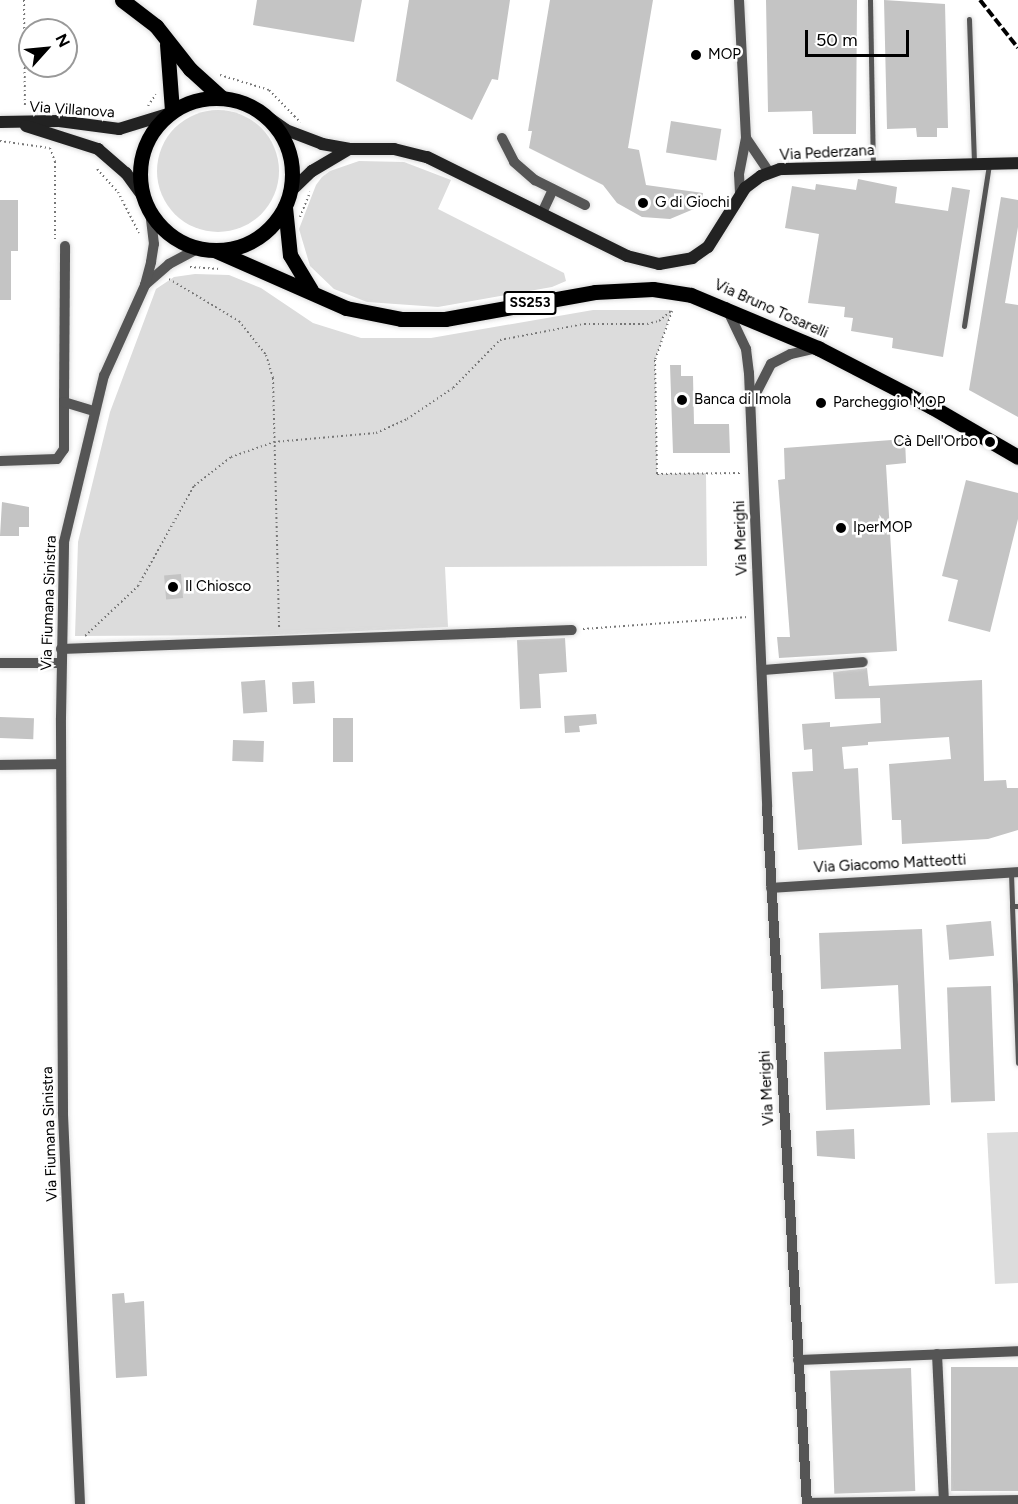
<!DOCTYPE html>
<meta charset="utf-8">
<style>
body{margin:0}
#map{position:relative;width:1018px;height:1504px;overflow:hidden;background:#fff;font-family:Figtree,sans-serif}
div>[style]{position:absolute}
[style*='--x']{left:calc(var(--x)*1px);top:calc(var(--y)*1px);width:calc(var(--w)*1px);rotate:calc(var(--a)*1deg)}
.green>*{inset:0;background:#dcdcdc}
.round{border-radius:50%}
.building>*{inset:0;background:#c4c4c4;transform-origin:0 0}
.path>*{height:2px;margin-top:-1px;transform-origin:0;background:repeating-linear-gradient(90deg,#777 0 1.5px,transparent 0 4.5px)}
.roads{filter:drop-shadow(0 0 2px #dbdbdb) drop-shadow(0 0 2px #dbdbdb)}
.service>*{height:5px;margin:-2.5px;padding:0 2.5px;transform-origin:2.5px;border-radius:2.5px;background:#555}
.minor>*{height:10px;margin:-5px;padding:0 5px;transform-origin:5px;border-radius:5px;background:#555}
.secondary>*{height:12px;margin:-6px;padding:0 6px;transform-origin:6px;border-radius:6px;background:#222}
.primary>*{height:15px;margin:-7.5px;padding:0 7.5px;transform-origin:7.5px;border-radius:7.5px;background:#000}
.primary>.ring{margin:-7.5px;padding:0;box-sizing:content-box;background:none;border:15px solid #000;border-radius:50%}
.rail>*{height:4px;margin-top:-2px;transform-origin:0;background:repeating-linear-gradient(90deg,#000 0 9px,transparent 0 12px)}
.dots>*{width:16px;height:16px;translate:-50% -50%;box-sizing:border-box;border:3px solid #fff;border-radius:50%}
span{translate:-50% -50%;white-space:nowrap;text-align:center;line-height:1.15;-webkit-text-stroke:5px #fff;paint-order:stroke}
.shield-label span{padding:2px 4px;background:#fff;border:2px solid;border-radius:4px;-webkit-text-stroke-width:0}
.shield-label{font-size:14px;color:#000;font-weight:700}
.poi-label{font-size:15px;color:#000}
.left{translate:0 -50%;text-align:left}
.right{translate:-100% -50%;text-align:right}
.street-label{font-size:15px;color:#000}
.north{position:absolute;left:18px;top:18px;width:60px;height:60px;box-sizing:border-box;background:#fff;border:2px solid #999;border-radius:50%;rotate:63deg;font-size:16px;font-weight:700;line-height:24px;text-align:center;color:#000}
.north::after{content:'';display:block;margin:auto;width:21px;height:27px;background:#000;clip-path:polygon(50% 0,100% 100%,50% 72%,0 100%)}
.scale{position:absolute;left:805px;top:30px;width:104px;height:27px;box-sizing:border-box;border:3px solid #000;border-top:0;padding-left:8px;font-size:18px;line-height:21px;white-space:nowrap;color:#000;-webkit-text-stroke:4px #fff;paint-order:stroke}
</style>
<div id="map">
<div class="green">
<i class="round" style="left:157px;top:110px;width:122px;height:122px"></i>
<i style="clip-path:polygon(359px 161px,404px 162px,451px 180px,438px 209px,564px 273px,566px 281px,552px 287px,438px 307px,367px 302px,334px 289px,310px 266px,299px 229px,316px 185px,322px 177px,330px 171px)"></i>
<i style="clip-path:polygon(195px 274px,229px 275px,261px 288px,313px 323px,361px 338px,431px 338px,593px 310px,672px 310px,655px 360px,657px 474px,706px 473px,707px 566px,445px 567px,448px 627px,274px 635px,75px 636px,78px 542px,110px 412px,156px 289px,174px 277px)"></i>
<i style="clip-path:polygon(1018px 1132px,1018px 1283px,995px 1284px,987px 1133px)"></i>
</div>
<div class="building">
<i style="clip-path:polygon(257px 0,362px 0,354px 42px,253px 25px)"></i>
<i style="clip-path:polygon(409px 0,510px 0,498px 80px,492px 79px,472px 120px,396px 81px)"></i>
<i style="clip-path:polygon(550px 0,653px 0,628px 148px,639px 150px,646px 185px,703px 193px,701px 206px,670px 219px,642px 217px,617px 203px,603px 185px,529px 148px,532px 131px,528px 131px)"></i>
<i style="clip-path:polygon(766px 0,857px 0,856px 134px,813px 134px,812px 111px,768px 112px)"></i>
<i style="clip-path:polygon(884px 0,945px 4px,948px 128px,937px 128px,937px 137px,917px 137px,916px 128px,887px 129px)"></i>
<i style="left:671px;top:121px;width:51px;height:32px;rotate:9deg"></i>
<i style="clip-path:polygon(858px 179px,897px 187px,895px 203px,948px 211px,952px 187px,970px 190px,943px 357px,892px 348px,893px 338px,851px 331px,853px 318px,844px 317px,845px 307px,808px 303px,819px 234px,785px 228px,792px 186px,815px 190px,816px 184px,856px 190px)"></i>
<i style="clip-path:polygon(1001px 197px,1018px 200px,1018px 227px,1005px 303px,1018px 305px,1018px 417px,969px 390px)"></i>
<i style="clip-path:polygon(0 200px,18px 200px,18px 251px,11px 251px,11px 300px,0 300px)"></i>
<i style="clip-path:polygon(670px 365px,681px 365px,681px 376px,693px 376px,694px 424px,729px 424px,730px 453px,673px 453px)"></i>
<i style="clip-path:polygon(905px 439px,906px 463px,886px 465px,897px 651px,779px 658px,777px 637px,790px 637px,778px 480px,785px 479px,784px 448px)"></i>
<i style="clip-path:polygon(966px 480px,1018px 493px,1018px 519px,990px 632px,948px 621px,958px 580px,942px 576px)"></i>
<i style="clip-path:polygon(2px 502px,29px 507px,29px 527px,19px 527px,19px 536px,0 536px)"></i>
<i style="left:181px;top:574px;width:24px;height:17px;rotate:85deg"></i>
<i style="clip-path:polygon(565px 638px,567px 672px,539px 674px,541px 708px,520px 709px,517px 640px)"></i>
<i style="clip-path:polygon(867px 668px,869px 686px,982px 680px,984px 781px,1006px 780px,1007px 788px,1018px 788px,1018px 830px,988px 839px,902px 844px,901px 820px,892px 820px,889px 764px,951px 759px,949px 737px,868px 742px,868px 745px,842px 747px,844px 769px,858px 768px,862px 845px,798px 850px,792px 772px,813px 771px,812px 749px,804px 750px,802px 724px,830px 722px,830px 727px,881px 723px,880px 698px,835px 699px,833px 672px)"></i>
<i style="left:265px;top:680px;width:32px;height:24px;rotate:86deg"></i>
<i style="left:314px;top:681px;width:22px;height:22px;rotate:87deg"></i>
<i style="clip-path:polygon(596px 714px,597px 724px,579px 726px,580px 732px,565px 733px,564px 716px)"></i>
<i style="left:0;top:717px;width:34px;height:21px;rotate:2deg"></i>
<i style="left:333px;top:718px;width:20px;height:44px"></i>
<i style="left:233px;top:740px;width:31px;height:21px;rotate:2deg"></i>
<i style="left:991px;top:921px;width:35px;height:45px;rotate:85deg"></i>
<i style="clip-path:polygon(922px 929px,930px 1105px,826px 1110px,824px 1052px,901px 1049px,898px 985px,821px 989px,819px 933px)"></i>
<i style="left:991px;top:986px;width:115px;height:44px;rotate:88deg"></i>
<i style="clip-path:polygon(854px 1129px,855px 1159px,817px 1156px,816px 1131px)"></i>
<i style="clip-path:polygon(124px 1293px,125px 1303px,144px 1301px,147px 1376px,116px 1378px,112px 1294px)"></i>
<i style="left:1018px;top:1367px;width:124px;height:67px;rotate:90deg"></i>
<i style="left:911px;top:1368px;width:123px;height:81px;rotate:88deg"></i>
</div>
<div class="path">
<i style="--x:24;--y:0;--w:108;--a:89.5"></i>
<i style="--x:220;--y:75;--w:51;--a:17"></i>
<i style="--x:269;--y:90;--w:45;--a:45.9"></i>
<i style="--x:148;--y:106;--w:14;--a:-56"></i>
<i style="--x:0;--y:141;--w:50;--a:8"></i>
<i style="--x:50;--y:148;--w:15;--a:70"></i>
<i style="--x:55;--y:162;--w:77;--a:90"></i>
<i style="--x:97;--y:169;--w:31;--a:48"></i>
<i style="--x:118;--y:192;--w:46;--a:62.9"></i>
<i style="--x:300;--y:217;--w:27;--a:-68"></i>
<i style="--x:190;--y:267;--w:30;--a:4"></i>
<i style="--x:169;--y:279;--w:82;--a:31"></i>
<i style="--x:239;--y:321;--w:43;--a:51.5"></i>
<i style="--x:266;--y:355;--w:24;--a:73"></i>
<i style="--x:273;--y:378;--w:252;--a:88.6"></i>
<i style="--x:672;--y:311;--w:52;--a:109.1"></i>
<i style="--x:655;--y:360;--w:114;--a:89"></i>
<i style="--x:657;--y:474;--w:83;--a:-0.7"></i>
<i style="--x:583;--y:629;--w:165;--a:-4.2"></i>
<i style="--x:85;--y:636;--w:73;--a:-43.3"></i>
<i style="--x:138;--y:586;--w:115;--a:-60.8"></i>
<i style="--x:194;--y:486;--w:47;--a:-38.1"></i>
<i style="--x:231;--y:457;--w:46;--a:-19.2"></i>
<i style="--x:274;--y:442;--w:102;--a:-5"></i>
<i style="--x:376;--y:433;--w:34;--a:-24"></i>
<i style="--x:407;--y:419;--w:55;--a:-34"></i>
<i style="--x:453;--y:388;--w:67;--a:-45.6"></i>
<i style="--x:500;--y:340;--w:86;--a:-10.8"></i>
<i style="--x:584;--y:324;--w:63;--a:0"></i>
<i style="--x:647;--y:324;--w:12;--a:-14"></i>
<i style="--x:659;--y:321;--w:17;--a:-40"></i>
</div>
<div class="roads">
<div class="service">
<i style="--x:870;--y:0;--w:165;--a:89"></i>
<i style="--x:969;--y:19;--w:145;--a:88"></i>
<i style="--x:964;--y:326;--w:164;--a:-81.2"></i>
<i style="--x:1011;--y:873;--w:33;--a:88"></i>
<i style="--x:1018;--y:906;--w:6;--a:180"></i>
<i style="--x:1012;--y:906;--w:157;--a:87.8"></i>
</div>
<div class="minor">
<i style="--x:739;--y:0;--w:138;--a:87.1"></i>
<i style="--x:746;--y:138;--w:37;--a:101"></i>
<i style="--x:739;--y:174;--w:21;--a:87"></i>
<i style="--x:502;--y:138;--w:27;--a:63"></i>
<i style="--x:514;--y:162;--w:28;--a:41"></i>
<i style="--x:535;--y:180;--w:56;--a:26.6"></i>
<i style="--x:746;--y:138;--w:41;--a:55.9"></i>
<i style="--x:542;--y:213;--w:26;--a:-65"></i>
<i style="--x:145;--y:285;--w:32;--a:-41"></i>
<i style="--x:169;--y:264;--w:34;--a:-28"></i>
<i style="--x:726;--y:307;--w:47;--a:64.5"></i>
<i style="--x:746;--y:349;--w:24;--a:83"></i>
<i style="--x:749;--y:373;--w:434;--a:87.6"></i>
<i style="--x:767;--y:807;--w:698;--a:86.72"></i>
<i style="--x:752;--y:401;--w:42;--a:-62.8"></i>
<i style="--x:771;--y:364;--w:22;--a:-27"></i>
<i style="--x:791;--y:354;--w:28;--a:-13"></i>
<i style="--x:64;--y:402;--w:156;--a:-89.6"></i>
<i style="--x:0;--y:461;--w:57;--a:-2"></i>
<i style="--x:57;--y:459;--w:12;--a:-55"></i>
<i style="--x:64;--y:449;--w:47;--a:-90"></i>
<i style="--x:64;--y:402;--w:31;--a:17"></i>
<i style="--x:61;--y:649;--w:511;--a:-2.13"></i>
<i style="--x:0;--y:663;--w:61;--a:0"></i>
<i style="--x:762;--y:670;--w:101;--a:-4.5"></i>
<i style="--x:0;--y:765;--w:61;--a:-0.9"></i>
<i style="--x:771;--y:888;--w:248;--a:-3.7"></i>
<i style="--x:937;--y:1354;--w:148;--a:87.3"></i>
<i style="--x:798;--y:1360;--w:220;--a:-2.3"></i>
<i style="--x:807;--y:1503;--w:211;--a:-0.8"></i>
<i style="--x:80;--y:1504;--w:392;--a:-92.5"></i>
<i style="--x:63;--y:1112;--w:394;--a:-90.3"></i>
<i style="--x:61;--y:718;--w:176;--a:-89"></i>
<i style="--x:64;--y:542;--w:171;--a:-76.5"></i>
<i style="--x:104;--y:376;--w:100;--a:-65.7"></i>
<i style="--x:145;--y:285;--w:24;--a:-75"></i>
<i style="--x:151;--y:262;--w:18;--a:-81"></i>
<i style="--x:154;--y:244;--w:32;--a:-97"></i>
</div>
<div class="secondary">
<i style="--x:262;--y:113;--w:29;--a:35"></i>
<i style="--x:286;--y:130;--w:39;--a:21"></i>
<i style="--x:322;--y:144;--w:27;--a:10"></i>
<i style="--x:349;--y:149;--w:45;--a:0"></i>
<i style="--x:394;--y:149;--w:34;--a:14"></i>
<i style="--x:427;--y:157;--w:223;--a:26.3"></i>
<i style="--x:627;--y:256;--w:33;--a:14"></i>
<i style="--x:659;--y:264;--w:34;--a:-10"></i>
<i style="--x:692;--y:258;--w:19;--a:-35"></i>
<i style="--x:708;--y:247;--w:70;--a:-57.9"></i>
<i style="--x:745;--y:188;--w:20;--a:-37"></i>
<i style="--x:761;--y:176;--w:20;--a:-20"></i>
<i style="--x:780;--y:169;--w:238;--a:-1.4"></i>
<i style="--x:0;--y:122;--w:59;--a:-1"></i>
<i style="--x:59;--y:121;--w:61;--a:7.6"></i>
<i style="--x:119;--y:129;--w:51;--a:-17"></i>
<i style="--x:26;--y:126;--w:76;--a:17.7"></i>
<i style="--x:98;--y:149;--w:37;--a:41"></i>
<i style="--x:126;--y:173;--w:29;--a:54"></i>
<i style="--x:289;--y:193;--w:32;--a:-44"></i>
<i style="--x:312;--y:171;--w:43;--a:-30.7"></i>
</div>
<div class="primary">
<i style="--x:122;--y:0;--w:43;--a:37.4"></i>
<i style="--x:156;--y:26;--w:55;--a:51.7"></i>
<i style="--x:190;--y:69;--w:43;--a:42.2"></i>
<i style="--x:167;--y:44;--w:67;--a:85.7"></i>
<i class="ring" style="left:140px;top:98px;width:137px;height:137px"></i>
<i style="--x:285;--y:207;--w:48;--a:84.1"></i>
<i style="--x:290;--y:255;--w:41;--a:59"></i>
<i style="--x:214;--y:250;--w:144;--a:23.7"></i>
<i style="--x:346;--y:308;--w:56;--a:11.3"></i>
<i style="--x:401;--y:319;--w:44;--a:0"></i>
<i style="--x:445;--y:319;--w:152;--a:-10.2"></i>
<i style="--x:595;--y:292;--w:58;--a:-3"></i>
<i style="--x:653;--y:289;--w:38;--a:9"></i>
<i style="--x:691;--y:295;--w:138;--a:22.7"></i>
<i style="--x:818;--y:348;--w:128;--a:27.4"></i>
<i style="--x:932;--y:407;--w:99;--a:30.2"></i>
</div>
</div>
<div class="rail">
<i style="--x:980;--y:0;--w:61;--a:51.6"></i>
</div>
<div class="dots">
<i style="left:696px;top:55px;background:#000"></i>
<i style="left:643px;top:203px;background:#000"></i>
<i style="left:682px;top:400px;background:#000"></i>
<i style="left:821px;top:403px;background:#000"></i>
<i style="left:990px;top:442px;background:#000"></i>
<i style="left:841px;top:528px;background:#000"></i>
<i style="left:173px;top:587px;background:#000"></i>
</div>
<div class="shield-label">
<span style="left:530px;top:303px">SS253</span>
</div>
<div class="poi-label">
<span class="left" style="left:708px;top:55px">MOP</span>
<span class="left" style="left:655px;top:203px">G di Giochi</span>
<span class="left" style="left:694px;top:400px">Banca di Imola</span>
<span class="left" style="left:833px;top:403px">Parcheggio MOP</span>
<span class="right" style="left:978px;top:442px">Cà Dell'Orbo</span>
<span class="left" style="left:853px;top:528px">IperMOP</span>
<span class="left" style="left:185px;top:587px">Il Chiosco</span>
</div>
<div class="street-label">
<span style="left:72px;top:110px;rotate:4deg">Via Villanova</span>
<span style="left:827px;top:153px;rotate:-3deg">Via Pederzana</span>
<span style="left:771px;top:309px;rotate:24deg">Via Bruno Tosarelli</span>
<span style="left:741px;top:538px;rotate:-92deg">Via Merighi</span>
<span style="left:49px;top:603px;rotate:-88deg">Via Fiumana Sinistra</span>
<span style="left:890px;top:864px;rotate:-3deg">Via Giacomo Matteotti</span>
<span style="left:767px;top:1088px;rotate:-93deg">Via Merighi</span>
<span style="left:50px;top:1134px;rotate:-92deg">Via Fiumana Sinistra</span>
</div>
<div class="north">N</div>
<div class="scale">50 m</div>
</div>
